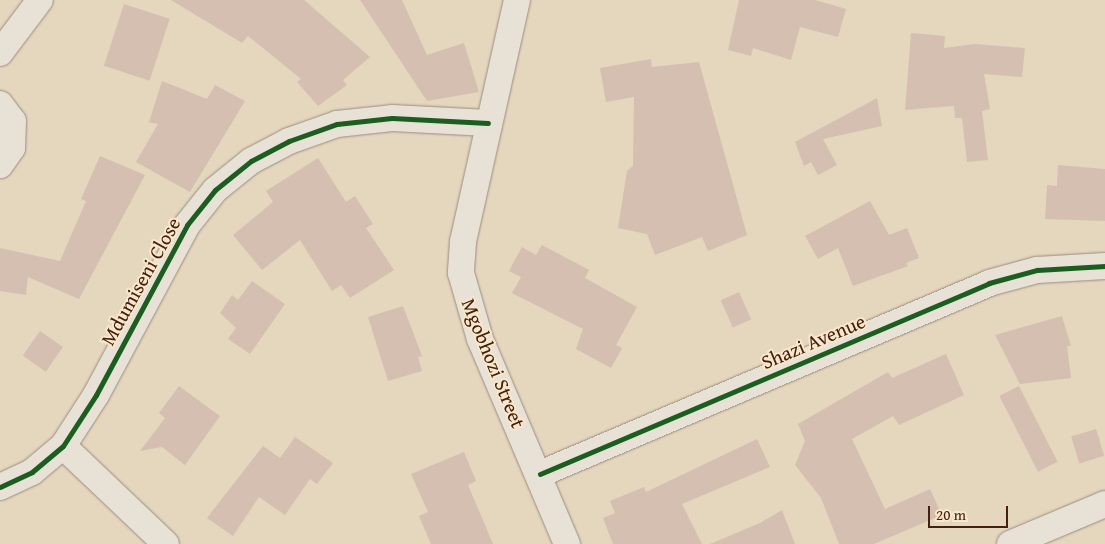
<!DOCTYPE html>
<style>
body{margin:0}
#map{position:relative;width:1105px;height:544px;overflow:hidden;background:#e5d6be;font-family:"Gentium Book Plus",serif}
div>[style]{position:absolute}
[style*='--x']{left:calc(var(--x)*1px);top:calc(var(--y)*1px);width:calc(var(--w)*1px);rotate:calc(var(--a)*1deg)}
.building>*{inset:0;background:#d4bfb1;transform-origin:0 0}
.roads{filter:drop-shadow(0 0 1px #9b8d7e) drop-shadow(0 0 1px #9b8d7e)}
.minor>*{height:26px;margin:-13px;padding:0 13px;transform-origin:13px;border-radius:13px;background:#e8e1d5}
.cycleway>*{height:5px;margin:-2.5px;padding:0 2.5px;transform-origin:2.5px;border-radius:2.5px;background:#1b5e20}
span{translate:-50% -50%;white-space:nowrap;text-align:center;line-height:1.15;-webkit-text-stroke:4px #f8e7ca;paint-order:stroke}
.street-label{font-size:20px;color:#432011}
.scale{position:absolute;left:928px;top:506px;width:80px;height:22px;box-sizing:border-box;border:2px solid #432011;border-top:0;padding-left:6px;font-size:15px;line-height:18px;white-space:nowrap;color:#432011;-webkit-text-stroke:4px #f8e7ca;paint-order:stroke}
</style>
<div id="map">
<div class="building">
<i style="clip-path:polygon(171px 0,304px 0,370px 57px,343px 80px,347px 85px,318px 106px,297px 82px,301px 79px,248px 36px,242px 43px)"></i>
<i style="clip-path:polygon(360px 0,402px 0,427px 55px,464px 43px,479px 92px,427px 101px)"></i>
<i style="clip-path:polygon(739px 0,815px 0,846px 9px,838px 37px,800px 27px,791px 60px,753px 48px,751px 56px,728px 50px)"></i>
<i style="left:124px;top:4px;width:48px;height:65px;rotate:18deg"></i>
<i style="clip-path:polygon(911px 33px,945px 36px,944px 48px,974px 44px,1025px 48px,1022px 77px,984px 74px,990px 109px,982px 111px,988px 160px,967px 162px,962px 118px,955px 118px,954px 106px,905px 110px)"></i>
<i style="clip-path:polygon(651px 59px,652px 67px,699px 62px,747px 235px,708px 251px,702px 237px,655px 255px,647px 234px,618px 228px,627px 171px,633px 166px,634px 97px,606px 102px,600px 68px)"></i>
<i style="clip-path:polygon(162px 81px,207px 99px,215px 85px,245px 101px,190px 192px,136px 162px,158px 124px,149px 122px)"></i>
<i style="clip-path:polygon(877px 98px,882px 126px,823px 139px,837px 165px,818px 175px,811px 162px,804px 166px,795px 142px)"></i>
<i style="clip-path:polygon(100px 156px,145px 175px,79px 299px,28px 277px,26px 295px,0 291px,0 248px,60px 261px,86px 201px,81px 199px)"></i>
<i style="clip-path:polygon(318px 158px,346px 202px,355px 196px,373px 224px,366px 228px,394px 270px,350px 298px,341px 285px,332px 291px,300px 240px,262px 270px,233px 235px,273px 202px,266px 191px)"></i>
<i style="clip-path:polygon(1058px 165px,1105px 169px,1105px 221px,1045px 219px,1047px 185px,1057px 186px)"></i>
<i style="clip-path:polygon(870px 201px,889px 235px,907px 228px,919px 258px,906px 263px,908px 266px,853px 286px,838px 248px,818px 259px,805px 236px)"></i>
<i style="clip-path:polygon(542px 245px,589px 270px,585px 278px,637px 307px,616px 345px,622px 348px,611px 368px,576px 349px,583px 329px,512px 293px,521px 277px,509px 271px,522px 247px,536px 255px)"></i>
<i style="clip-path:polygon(252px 281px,285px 304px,250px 354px,228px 339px,236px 328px,220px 313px,232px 295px,238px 300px)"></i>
<i style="left:739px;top:292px;width:30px;height:20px;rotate:66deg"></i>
<i style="clip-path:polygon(403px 306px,422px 356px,418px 357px,422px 371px,388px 381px,368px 317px)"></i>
<i style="clip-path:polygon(1062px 316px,1071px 346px,1067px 346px,1071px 378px,1020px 384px,995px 335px)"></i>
<i style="left:40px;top:331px;width:28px;height:30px;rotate:35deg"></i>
<i style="clip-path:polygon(946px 354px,964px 395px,899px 425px,893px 416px,852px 439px,885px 509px,930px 489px,942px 515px,874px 544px,839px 544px,821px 498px,795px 465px,805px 441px,798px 424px,888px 372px,892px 378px)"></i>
<i style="clip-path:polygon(179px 386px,220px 416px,185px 465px,162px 447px,140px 451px,165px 418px,159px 413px)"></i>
<i style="left:1019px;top:386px;width:85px;height:22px;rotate:63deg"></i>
<i style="left:1096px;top:429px;width:28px;height:26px;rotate:73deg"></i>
<i style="clip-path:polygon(295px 437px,333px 463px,317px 484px,310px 479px,285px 515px,259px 497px,233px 536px,207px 518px,263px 446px,280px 458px)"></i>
<i style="clip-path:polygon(757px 439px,770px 467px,682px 504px,702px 544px,613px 544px,603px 518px,615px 513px,610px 501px,644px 487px,646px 492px)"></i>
<i style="clip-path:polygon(464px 452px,476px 481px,468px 485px,493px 544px,431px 544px,419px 516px,428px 512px,411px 474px)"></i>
<i style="clip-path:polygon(782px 510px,795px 544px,710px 544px,760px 523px)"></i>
</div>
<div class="roads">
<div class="minor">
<i style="--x:517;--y:0;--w:248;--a:102.6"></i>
<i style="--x:463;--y:242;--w:31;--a:94"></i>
<i style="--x:461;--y:273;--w:69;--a:73.9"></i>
<i style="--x:480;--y:339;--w:223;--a:67"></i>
<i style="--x:0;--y:53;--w:66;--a:-53"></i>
<i style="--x:0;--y:104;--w:21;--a:53"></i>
<i style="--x:13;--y:121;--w:27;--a:92"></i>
<i style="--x:12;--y:148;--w:21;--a:125"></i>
<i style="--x:63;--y:446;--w:142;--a:43.6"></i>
<i style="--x:540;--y:474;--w:488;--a:-23"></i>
<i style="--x:989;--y:283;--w:50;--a:-15.2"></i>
<i style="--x:1037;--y:270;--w:68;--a:-3.4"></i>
<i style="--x:0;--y:487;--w:35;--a:-25"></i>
<i style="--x:32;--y:472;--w:40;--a:-40"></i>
<i style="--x:63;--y:446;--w:61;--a:-57.1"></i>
<i style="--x:96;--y:395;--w:193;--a:-61.8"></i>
<i style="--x:187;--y:225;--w:45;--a:-51.3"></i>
<i style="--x:215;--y:190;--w:46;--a:-38.9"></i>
<i style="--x:251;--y:161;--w:43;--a:-27.8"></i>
<i style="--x:289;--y:141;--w:51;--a:-19.5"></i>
<i style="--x:337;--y:124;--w:55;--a:-6.2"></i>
<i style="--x:392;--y:118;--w:96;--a:3"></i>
<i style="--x:1010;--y:544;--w:103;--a:-22.8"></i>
</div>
</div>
<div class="cycleway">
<i style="--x:540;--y:474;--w:488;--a:-23"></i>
<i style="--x:989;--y:283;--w:50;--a:-15.2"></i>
<i style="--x:1037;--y:270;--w:68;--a:-3.4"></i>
<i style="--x:0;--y:487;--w:35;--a:-25"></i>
<i style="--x:32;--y:472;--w:40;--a:-40"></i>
<i style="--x:63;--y:446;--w:61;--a:-57.1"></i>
<i style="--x:96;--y:395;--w:193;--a:-61.8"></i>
<i style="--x:187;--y:225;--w:45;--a:-51.3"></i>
<i style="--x:215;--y:190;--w:46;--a:-38.9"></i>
<i style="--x:251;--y:161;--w:43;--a:-27.8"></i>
<i style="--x:289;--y:141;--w:51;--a:-19.5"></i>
<i style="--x:337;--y:124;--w:55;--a:-6.2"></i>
<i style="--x:392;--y:118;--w:96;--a:3"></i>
</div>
<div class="street-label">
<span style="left:140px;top:281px;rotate:-61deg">Mdumiseni Close</span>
<span style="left:813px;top:341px;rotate:-23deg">Shazi Avenue</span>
<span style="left:494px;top:363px;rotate:68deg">Mgobhozi Street</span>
</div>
<div class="scale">20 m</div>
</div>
